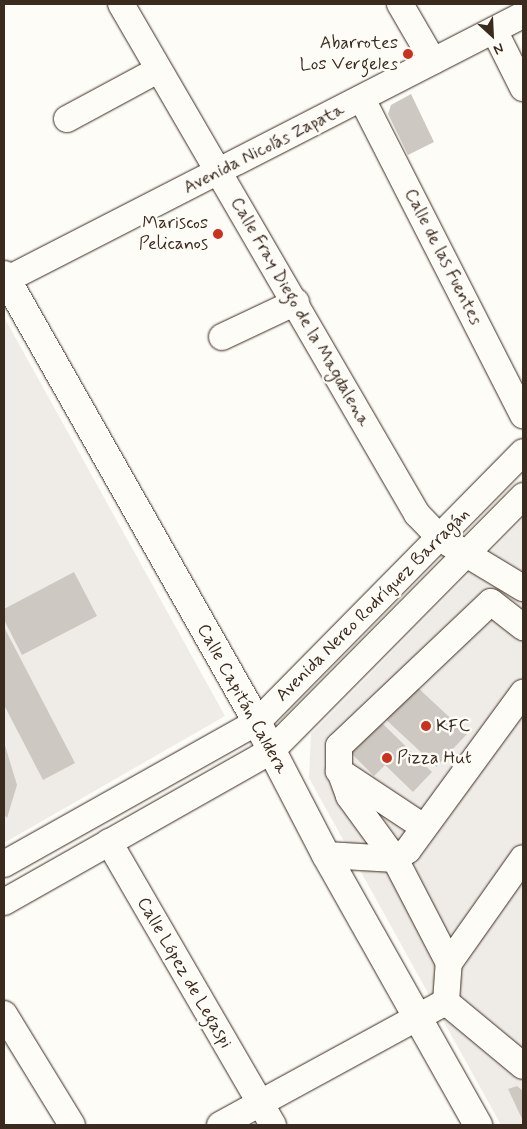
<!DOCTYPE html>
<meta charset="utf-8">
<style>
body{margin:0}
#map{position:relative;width:527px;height:1129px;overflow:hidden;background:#fdfcf7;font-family:Mynerve,sans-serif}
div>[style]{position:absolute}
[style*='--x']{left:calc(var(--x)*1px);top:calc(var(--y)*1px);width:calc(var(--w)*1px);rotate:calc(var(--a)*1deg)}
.built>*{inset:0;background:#efece7}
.building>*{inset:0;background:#cdc8c2;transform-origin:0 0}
.roads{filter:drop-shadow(0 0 1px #3b2a1e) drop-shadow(0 0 1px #3b2a1e)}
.minor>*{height:26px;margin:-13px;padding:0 13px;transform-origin:13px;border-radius:13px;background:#fdfcf7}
.major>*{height:28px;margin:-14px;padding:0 14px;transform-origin:14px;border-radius:14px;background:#fdfcf7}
.dots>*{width:14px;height:14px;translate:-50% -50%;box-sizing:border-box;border:2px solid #fdfcf7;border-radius:50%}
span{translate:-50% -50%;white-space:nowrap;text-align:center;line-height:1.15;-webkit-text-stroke:5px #fdfcf7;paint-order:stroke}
.poi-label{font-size:18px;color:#3b2a1e}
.right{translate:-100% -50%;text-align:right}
.left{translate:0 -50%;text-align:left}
.street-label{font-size:18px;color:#3b2a1e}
.frame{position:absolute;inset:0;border:5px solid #3b2a1e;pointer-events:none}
.north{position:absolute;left:467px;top:10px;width:50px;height:50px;-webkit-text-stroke:4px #fdfcf7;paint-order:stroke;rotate:155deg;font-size:14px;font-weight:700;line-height:20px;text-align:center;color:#3b2a1e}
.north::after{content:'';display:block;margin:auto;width:18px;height:22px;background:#3b2a1e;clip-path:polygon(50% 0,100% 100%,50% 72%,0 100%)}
</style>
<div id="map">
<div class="built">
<i style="clip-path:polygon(4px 317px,225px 716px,4px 843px)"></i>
<i style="clip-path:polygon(523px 519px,523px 1125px,501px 1125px,309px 778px,311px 734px)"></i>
</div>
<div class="building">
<i style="clip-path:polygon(411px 94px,434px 142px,408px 155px,388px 114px,391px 105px)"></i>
<i style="clip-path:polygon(74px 572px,97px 616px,22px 655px,4px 620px,4px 609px)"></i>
<i style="clip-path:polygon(4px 627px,75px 763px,43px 780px,4px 705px)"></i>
<i style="left:416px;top:686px;width:70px;height:45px;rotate:43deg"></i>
<i style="clip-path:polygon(380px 721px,432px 772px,413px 792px,385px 765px,374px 776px,350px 752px)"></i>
<i style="clip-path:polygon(4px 742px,17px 785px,7px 818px,4px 815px)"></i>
<i style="clip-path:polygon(517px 1086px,523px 1091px,523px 1121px,508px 1089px)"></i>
</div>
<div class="roads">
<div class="minor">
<i style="--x:121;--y:4;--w:590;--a:59.87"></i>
<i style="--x:417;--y:514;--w:33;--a:46"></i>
<i style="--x:440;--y:538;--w:97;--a:31.1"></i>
<i style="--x:400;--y:4;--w:66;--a:59.9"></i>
<i style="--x:494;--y:30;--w:65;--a:63.4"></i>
<i style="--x:362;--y:99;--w:355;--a:63"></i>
<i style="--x:67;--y:119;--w:103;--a:-28.3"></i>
<i style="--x:4;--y:281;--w:583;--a:-27.14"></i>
<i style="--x:222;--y:337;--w:82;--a:-25.3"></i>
<i style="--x:340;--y:771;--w:27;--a:70"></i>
<i style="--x:349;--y:796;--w:78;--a:53.9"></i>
<i style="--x:395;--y:859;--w:117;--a:62.6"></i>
<i style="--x:422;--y:826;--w:100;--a:-146.5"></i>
<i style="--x:339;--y:771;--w:25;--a:-90"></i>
<i style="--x:339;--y:746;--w:209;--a:-43.5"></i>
<i style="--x:491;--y:602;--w:41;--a:38"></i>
<i style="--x:109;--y:842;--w:327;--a:59.9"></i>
<i style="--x:326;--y:855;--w:69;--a:3.3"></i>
<i style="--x:395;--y:859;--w:16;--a:-35"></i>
<i style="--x:408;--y:850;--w:195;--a:-53.8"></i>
<i style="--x:4;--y:864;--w:290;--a:-29.3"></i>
<i style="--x:257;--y:722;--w:379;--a:-45.4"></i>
<i style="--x:4;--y:902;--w:307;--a:-29.5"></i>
<i style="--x:271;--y:751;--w:359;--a:-45.3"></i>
<i style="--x:446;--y:1002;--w:39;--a:-86"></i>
<i style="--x:449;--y:963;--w:128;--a:-54.8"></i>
<i style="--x:446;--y:1002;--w:100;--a:39.7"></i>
<i style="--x:4;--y:1014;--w:130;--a:58.5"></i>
<i style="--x:220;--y:1125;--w:257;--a:-28.6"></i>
</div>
<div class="major">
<i style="--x:4;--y:275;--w:514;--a:60.49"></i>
<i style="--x:257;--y:722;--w:150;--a:62.6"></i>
<i style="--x:326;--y:855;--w:310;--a:60.6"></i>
</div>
</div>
<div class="dots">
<i style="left:408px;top:54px;background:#c8321e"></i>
<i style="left:218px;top:234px;background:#c8321e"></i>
<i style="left:426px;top:726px;background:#c8321e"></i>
<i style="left:387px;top:758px;background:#c8321e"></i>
</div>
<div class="poi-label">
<span class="right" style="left:398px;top:54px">Abarrotes<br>Los Vergeles</span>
<span class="right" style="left:208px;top:234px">Mariscos<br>Pelicanos</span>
<span class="left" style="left:436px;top:726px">KFC</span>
<span class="left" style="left:397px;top:758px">Pizza Hut</span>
</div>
<div class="street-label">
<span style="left:264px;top:149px;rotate:-27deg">Avenida Nicolás Zapata</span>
<span style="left:443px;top:257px;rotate:63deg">Calle de las Fuentes</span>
<span style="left:300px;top:312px;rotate:60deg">Calle Fray Diego de la Magdalena</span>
<span style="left:373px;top:605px;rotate:-45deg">Avenida Nereo Rodríguez Barragán</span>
<span style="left:242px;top:699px;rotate:61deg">Calle Capitán Caldera</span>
<span style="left:184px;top:973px;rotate:60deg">Calle López de Legaspi</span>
</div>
<div class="frame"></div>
<div class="north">N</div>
</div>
